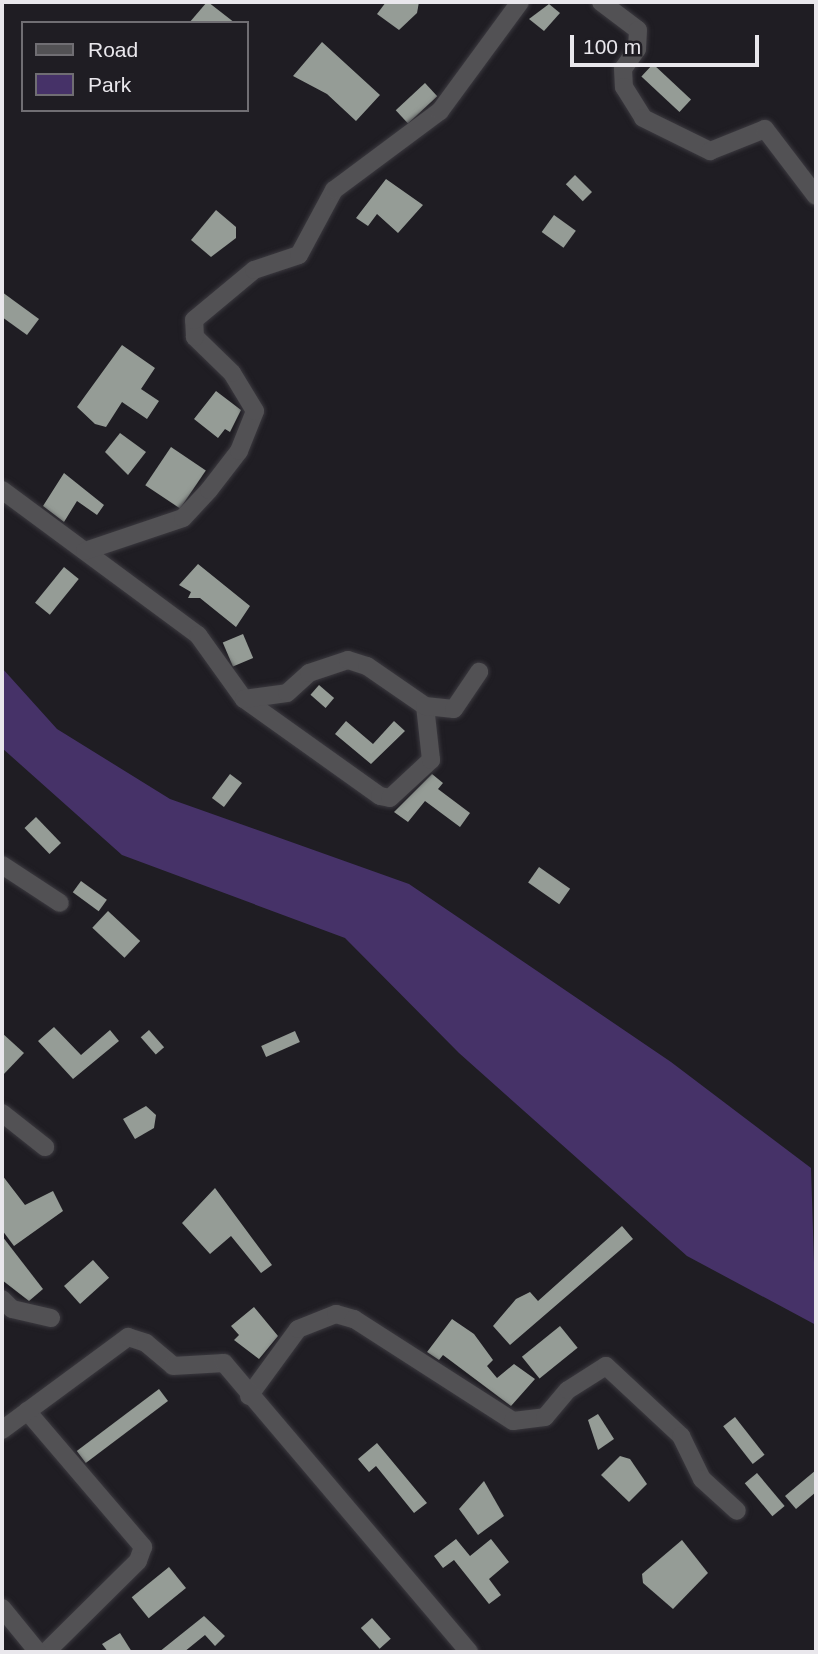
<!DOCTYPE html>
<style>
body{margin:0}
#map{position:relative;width:818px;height:1654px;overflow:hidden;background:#1f1d23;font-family:Helvetica,sans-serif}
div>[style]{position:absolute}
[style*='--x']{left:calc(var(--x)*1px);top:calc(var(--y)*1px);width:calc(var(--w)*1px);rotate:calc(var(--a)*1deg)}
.green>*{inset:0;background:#463268}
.building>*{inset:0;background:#959c96;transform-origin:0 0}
.roads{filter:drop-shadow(0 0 2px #3b393f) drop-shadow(0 0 2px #3b393f)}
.minor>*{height:18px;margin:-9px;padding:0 9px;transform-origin:9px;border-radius:9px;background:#525154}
span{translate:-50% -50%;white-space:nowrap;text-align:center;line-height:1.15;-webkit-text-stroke:7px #1f1d23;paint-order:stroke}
.frame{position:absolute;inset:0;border:4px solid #e9e7ec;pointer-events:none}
.legend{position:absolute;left:21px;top:21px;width:228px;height:91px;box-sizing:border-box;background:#1f1d23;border:2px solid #706e73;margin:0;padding:9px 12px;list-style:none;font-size:21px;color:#e9e7ec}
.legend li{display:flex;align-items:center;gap:14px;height:35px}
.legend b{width:35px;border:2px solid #706e73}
.scale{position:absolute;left:570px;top:35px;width:189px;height:32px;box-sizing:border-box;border:4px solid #e9e7ec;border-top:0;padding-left:9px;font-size:21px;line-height:24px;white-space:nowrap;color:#e9e7ec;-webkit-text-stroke:5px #1f1d23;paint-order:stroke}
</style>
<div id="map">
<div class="green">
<i style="clip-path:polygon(2px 668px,57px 729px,170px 799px,409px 884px,671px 1062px,811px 1168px,816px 1325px,687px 1256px,459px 1053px,345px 938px,122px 855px,2px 748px)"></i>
</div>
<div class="building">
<i style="clip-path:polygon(207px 2px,208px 2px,235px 23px,189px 23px)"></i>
<i style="clip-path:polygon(386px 2px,419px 2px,417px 13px,399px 30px,377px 14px)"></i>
<i style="clip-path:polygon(549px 4px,560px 13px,544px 31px,529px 19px)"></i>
<i style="clip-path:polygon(322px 42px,380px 95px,356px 121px,327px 94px,293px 76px)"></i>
<i style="left:653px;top:64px;width:52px;height:17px;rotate:43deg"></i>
<i style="left:425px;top:83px;width:18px;height:40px;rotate:47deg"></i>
<i style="left:575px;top:175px;width:24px;height:13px;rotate:45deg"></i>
<i style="clip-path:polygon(386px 179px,423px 205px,398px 233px,377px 214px,368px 226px,356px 218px)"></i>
<i style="clip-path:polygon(216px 210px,236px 227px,236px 238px,211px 257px,191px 240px)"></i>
<i style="left:554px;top:215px;width:27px;height:21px;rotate:36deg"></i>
<i style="clip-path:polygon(2px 292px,39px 319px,27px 335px,2px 317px)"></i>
<i style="clip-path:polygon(122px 345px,155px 368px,141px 389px,159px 401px,147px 419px,122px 402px,106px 427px,95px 424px,77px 407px)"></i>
<i style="clip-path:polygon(216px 391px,241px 410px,230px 432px,225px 429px,218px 438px,194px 419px)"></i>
<i style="clip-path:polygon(120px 433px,146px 452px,128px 475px,105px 452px)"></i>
<i style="left:171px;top:447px;width:42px;height:46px;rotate:34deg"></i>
<i style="clip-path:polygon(64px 473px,104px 505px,97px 515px,77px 501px,64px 522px,43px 506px)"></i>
<i style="clip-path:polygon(198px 564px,250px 606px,236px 627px,200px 598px,188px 598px,191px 592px,179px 585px)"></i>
<i style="left:64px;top:567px;width:19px;height:46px;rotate:39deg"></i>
<i style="left:243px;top:634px;width:26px;height:22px;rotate:67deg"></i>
<i style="left:319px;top:685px;width:20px;height:13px;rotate:41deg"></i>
<i style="clip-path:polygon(346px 721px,373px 744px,394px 721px,405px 731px,371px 764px,335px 734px)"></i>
<i style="left:230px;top:774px;width:15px;height:30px;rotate:37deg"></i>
<i style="clip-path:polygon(432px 774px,443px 783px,438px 789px,470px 813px,460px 827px,425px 801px,408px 822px,394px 812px)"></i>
<i style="left:36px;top:817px;width:36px;height:16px;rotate:46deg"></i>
<i style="left:539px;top:867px;width:38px;height:19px;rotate:35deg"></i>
<i style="left:81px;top:881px;width:32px;height:14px;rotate:36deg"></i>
<i style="left:108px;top:911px;width:44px;height:23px;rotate:43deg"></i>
<i style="clip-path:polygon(54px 1027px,81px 1055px,110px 1030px,119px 1041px,73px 1079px,38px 1041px)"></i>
<i style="left:149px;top:1030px;width:23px;height:11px;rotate:49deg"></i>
<i style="left:295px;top:1031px;width:12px;height:37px;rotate:66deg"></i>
<i style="clip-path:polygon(2px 1033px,24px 1053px,2px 1076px)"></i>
<i style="clip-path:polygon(146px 1106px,156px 1115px,154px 1128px,135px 1139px,123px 1119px)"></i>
<i style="clip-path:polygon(2px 1175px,25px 1205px,53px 1191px,63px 1211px,14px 1246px,2px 1230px)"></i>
<i style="clip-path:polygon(215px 1188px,272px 1265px,261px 1273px,231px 1236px,210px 1254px,182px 1223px)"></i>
<i style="clip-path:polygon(622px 1226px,633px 1239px,510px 1345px,493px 1326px,516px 1299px,530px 1292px,538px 1301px)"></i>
<i style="clip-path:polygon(2px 1236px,43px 1289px,29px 1301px,2px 1280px)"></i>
<i style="left:93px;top:1260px;width:24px;height:39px;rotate:48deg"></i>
<i style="clip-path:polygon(254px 1307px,278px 1336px,259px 1359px,234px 1340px,239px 1335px,231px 1326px)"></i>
<i style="clip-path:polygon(452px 1319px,474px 1334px,493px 1360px,487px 1366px,497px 1378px,514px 1364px,535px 1379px,511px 1406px,443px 1355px,439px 1360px,427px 1352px)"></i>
<i style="left:560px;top:1326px;width:28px;height:49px;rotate:51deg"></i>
<i style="left:159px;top:1389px;width:15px;height:103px;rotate:53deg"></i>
<i style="clip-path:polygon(598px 1414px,614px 1439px,598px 1450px,588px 1420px)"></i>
<i style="left:735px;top:1417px;width:48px;height:15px;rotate:52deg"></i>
<i style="clip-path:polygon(377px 1443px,427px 1503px,414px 1513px,376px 1466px,369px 1472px,358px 1459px)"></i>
<i style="clip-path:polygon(620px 1456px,630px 1459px,647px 1484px,629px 1502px,601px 1475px)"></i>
<i style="clip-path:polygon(816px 1470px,816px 1492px,796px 1509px,785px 1496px)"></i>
<i style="left:757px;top:1473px;width:43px;height:16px;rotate:50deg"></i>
<i style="clip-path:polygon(484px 1481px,504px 1516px,478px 1535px,459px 1509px)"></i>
<i style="clip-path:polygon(456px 1539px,470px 1556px,491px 1539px,509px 1562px,489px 1579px,501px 1595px,489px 1604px,454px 1560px,443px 1568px,434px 1556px)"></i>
<i style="clip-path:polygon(682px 1540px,708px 1573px,673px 1609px,643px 1583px,642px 1574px)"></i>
<i style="left:169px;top:1567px;width:27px;height:48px;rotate:51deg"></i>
<i style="clip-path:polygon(204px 1616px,225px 1636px,215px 1646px,205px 1635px,184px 1652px,159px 1652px)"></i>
<i style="left:372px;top:1618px;width:28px;height:15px;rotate:48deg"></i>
<i style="clip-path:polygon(120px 1633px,132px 1652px,108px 1652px,102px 1644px)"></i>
</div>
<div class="roads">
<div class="minor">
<i style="--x:601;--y:2;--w:46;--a:37.1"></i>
<i style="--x:638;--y:30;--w:19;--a:93"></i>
<i style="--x:637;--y:49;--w:24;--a:125"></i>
<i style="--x:623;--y:69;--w:18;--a:87"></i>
<i style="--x:624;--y:87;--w:36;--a:58"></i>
<i style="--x:643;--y:118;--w:75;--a:26.2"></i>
<i style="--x:710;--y:151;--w:59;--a:-21.8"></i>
<i style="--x:765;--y:129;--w:84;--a:52.7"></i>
<i style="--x:2;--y:490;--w:244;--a:36.5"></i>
<i style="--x:198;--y:635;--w:79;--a:54.3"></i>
<i style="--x:244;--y:699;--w:167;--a:35.5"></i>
<i style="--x:380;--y:796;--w:10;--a:11"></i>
<i style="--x:390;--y:798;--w:56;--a:-42.8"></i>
<i style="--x:431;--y:760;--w:54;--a:-96.3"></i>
<i style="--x:85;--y:551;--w:103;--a:-18.6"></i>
<i style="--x:183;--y:518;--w:38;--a:-47"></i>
<i style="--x:209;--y:490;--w:49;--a:-52.4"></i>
<i style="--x:239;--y:451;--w:43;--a:-68.2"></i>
<i style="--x:255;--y:411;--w:44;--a:-121.2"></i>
<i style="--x:232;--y:373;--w:52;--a:-135.8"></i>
<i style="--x:195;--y:337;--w:17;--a:-93"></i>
<i style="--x:194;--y:320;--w:78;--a:-39.8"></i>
<i style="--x:254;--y:270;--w:47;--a:-18.4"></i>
<i style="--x:299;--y:255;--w:74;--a:-61.7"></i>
<i style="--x:334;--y:190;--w:132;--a:-36.7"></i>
<i style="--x:440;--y:111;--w:135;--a:-53.7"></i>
<i style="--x:244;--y:699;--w:43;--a:-7.9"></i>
<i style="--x:287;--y:693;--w:30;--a:-42"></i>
<i style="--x:309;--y:673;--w:41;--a:-18.4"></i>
<i style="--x:348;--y:660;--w:20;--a:18"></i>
<i style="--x:367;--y:666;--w:70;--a:34.6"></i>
<i style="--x:425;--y:706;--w:29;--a:6"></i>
<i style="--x:454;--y:709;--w:45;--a:-56"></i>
<i style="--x:2;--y:865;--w:69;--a:33.2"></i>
<i style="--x:2;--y:1113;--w:55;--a:38.3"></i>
<i style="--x:2;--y:1299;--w:14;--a:45"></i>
<i style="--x:12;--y:1309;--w:40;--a:13"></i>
<i style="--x:249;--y:1396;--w:83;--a:-53.8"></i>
<i style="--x:298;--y:1329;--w:41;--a:-21.5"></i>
<i style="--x:336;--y:1314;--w:19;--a:16"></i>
<i style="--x:354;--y:1319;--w:189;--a:32.7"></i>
<i style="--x:513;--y:1421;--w:32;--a:-7"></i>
<i style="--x:545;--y:1417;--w:35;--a:-50"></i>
<i style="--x:568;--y:1390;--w:45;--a:-32.3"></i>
<i style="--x:606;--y:1366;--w:103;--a:43"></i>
<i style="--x:681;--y:1436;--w:48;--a:64"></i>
<i style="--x:702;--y:1479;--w:47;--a:42.4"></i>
<i style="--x:27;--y:1411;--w:179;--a:49.5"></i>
<i style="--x:143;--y:1547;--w:15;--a:110"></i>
<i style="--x:138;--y:1561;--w:129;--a:135.3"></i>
<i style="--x:2;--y:1430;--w:157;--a:-36.4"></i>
<i style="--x:128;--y:1337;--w:19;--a:18"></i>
<i style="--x:146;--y:1343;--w:35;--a:40"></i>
<i style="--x:173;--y:1366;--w:51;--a:-3.4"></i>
<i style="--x:224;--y:1363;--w:379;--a:49.7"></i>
<i style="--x:2;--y:1608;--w:57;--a:50.7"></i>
</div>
</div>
<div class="frame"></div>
<ul class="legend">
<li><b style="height:9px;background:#525154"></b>Road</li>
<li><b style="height:19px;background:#463268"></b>Park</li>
</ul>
<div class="scale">100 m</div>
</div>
